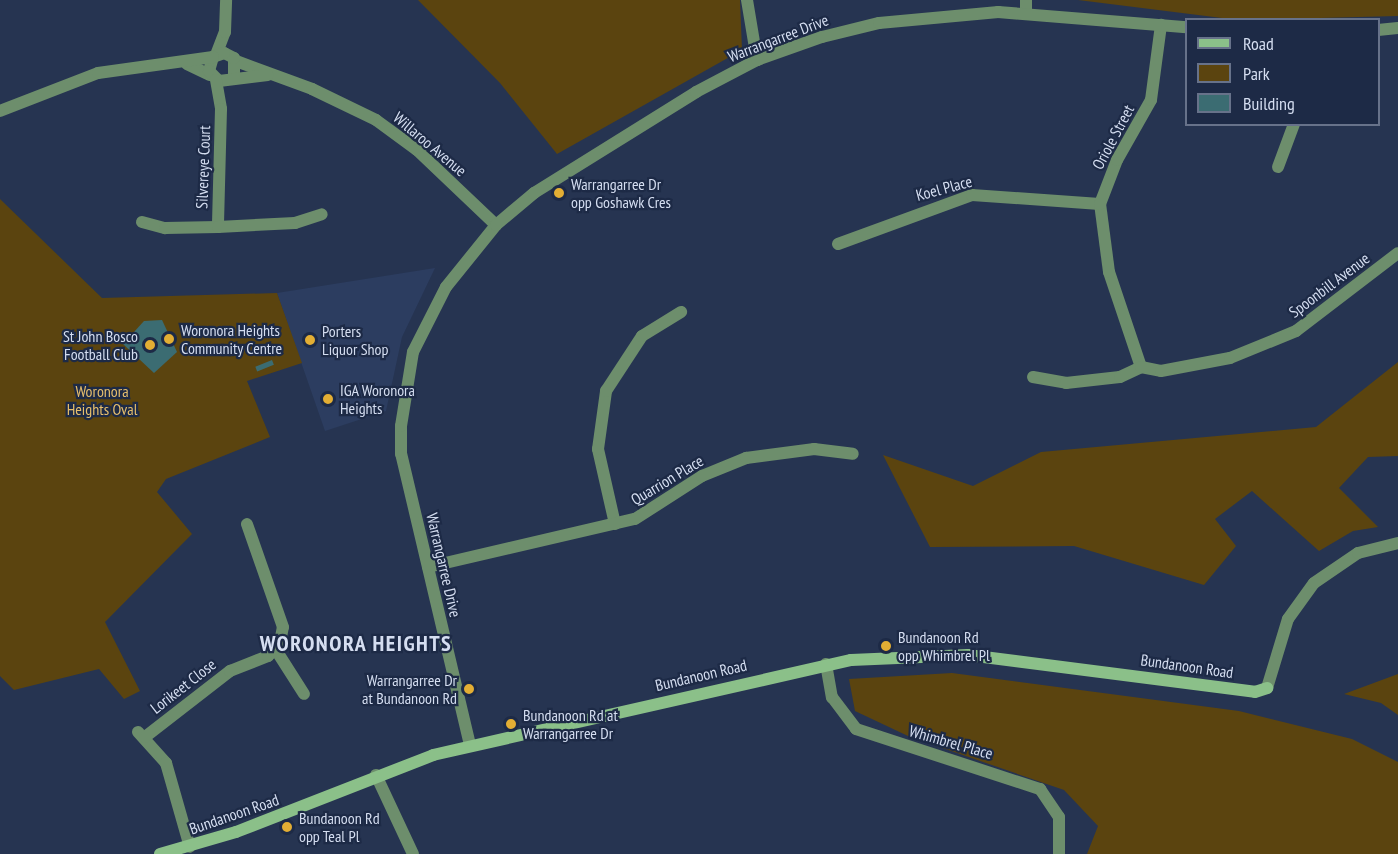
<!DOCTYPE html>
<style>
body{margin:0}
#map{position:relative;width:1398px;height:854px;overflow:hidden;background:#263451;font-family:"PT Sans Narrow",sans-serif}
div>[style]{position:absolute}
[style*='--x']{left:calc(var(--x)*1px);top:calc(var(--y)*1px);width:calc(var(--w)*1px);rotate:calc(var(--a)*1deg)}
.built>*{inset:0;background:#2c3d60}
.green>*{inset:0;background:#5b440f}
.building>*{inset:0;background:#3b6c72;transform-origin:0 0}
.street>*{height:12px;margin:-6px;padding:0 6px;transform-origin:6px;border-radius:6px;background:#6d8e6c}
.secondary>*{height:12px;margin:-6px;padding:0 6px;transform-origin:6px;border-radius:6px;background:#8bc089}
.dots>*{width:16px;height:16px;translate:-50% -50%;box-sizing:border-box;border:3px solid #1d2a46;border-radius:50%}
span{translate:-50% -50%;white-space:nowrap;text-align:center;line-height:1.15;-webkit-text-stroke:4.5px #1d2a46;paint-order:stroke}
.street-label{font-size:16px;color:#d5def1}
.poi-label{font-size:16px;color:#d5def1}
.left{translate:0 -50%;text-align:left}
.right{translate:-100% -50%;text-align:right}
.park-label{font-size:16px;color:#e7bf6d}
.district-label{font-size:22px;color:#d5def1;font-weight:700;letter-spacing:1.5px}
.legend{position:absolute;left:1185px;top:18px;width:195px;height:108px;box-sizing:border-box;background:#1d2a46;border:2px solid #67728a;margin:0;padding:8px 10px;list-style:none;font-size:18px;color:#d5def1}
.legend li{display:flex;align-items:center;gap:12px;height:30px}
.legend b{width:30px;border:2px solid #67728a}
</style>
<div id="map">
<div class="built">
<i style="clip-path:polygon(435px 268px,402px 337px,386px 411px,325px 431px,277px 293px)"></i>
</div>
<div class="green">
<i style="clip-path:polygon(418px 0,740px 0,742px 50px,557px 154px,500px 83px)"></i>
<i style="clip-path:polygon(1078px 0,1398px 0,1398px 16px,1238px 20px)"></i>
<i style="clip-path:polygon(0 199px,102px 298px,277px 293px,302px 363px,247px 381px,270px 437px,166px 479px,157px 492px,192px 534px,105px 622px,140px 691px,124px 699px,99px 669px,14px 690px,0 676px)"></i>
<i style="clip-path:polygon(1398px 362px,1398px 456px,1368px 457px,1339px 488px,1378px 527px,1353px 531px,1319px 551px,1252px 491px,1215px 519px,1236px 546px,1204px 585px,1074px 546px,930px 547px,883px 455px,973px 486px,1041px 452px,1316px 427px)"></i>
<i style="clip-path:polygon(952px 673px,1239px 711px,1352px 739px,1398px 762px,1398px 854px,1087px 854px,1098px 826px,1064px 790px,908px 736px,855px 711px,849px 679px)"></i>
<i style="clip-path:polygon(1398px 674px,1398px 715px,1381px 703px,1344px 694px)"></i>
</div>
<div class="building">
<i style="clip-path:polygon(162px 320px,177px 352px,154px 373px,123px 344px,144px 321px)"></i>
<i style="left:272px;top:360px;width:5px;height:18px;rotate:68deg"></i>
</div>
<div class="street">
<i style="--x:747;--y:0;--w:61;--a:80.5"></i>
<i style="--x:1026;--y:13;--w:13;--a:-90"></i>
<i style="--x:1378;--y:30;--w:20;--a:-6"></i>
<i style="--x:216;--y:55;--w:25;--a:-69"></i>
<i style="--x:225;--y:32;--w:32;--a:-88"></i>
<i style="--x:236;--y:61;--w:81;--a:20.2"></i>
<i style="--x:312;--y:89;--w:71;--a:25.8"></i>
<i style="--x:376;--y:120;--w:51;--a:36.2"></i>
<i style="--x:417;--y:150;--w:109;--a:43.5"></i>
<i style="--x:187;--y:64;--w:25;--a:26"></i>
<i style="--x:234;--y:77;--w:19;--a:-90"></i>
<i style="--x:234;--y:58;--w:11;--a:-153"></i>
<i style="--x:224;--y:53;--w:12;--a:160"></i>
<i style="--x:213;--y:57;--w:15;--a:106"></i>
<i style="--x:209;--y:71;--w:14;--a:45"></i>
<i style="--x:219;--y:81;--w:49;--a:-7"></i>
<i style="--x:216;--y:80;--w:29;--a:80"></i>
<i style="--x:221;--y:109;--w:118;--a:91.5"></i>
<i style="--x:0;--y:111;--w:105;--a:-21.2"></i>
<i style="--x:98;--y:73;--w:116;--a:-7.9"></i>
<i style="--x:1278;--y:167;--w:46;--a:-69.6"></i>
<i style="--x:142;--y:222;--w:24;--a:15"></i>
<i style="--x:165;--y:228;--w:53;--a:-1.1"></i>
<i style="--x:218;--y:227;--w:77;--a:-3"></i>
<i style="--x:295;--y:223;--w:28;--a:-18"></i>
<i style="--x:838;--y:244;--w:143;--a:-20.1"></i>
<i style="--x:972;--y:195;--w:128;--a:4"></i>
<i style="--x:1141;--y:367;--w:100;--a:-108.6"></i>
<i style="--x:1109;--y:272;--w:69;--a:-97.5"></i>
<i style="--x:1100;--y:204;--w:47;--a:-68.9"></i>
<i style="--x:1117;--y:160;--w:69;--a:-60.5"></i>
<i style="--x:1151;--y:100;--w:76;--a:-82.4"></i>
<i style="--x:1033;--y:377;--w:34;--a:10"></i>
<i style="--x:1066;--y:383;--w:54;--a:-6.3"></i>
<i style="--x:1120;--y:377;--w:23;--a:-25"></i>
<i style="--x:1141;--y:367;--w:20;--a:11"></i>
<i style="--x:1161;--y:371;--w:70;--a:-10.7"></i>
<i style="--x:1230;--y:358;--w:71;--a:-22.2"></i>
<i style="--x:1296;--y:331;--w:128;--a:-37.4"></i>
<i style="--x:615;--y:524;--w:77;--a:-102.8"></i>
<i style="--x:598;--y:449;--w:59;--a:-82.1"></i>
<i style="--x:606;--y:391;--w:66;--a:-56.8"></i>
<i style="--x:642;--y:336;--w:46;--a:-31.6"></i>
<i style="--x:428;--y:567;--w:212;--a:-13.1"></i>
<i style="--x:635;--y:519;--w:80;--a:-32.7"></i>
<i style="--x:702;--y:476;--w:48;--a:-22.2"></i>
<i style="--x:746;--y:458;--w:69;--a:-7.5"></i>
<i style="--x:814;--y:449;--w:39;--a:7"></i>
<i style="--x:276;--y:650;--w:52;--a:57.5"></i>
<i style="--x:826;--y:664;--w:34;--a:80"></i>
<i style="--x:832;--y:697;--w:40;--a:53"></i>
<i style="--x:856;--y:729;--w:194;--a:18.1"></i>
<i style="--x:1040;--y:789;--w:34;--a:56"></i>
<i style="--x:1059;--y:817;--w:37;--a:90"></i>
<i style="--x:1267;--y:688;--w:72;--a:-73.1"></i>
<i style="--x:1288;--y:619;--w:44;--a:-54.2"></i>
<i style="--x:1314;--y:583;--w:53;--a:-34.3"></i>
<i style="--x:1358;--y:553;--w:41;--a:-14"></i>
<i style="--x:138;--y:732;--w:42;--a:47.9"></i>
<i style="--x:166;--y:763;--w:87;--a:74.1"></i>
<i style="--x:145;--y:737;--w:108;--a:-37.8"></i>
<i style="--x:230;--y:671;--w:41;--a:-21.5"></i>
<i style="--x:268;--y:656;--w:18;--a:-49"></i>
<i style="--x:280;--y:642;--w:15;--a:-79"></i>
<i style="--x:283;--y:627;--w:109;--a:-109.3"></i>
<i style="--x:470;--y:745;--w:299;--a:-103.3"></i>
<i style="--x:401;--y:454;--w:28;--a:-90"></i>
<i style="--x:401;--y:426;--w:75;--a:-80.8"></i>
<i style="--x:413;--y:352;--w:73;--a:-63.1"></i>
<i style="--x:446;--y:287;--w:80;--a:-51.1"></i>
<i style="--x:496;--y:225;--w:50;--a:-40.1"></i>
<i style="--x:534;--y:193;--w:191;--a:-31.9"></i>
<i style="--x:696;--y:92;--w:69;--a:-27.7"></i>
<i style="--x:757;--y:60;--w:69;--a:-19.5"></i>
<i style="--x:822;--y:37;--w:59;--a:-13.8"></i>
<i style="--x:879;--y:23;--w:120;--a:-5.3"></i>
<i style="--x:998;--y:12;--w:189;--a:4.6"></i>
<i style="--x:376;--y:775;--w:87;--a:64.9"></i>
</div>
<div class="secondary">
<i style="--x:160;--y:854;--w:79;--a:-16.1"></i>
<i style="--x:236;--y:832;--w:212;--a:-21.3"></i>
<i style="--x:433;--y:755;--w:429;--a:-12.8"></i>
<i style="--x:851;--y:660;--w:117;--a:-2.4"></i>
<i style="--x:968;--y:655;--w:289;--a:7.3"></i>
<i style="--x:1255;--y:692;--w:13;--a:-18"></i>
</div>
<div class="dots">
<i style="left:559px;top:193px;background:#e3ae34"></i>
<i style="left:169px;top:339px;background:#e3ae34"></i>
<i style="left:310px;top:340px;background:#e3ae34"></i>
<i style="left:150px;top:345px;background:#e3ae34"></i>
<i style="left:328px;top:399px;background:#e3ae34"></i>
<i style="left:886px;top:646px;background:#e3ae34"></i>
<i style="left:469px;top:689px;background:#e3ae34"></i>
<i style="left:511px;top:724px;background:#e3ae34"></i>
<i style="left:287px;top:827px;background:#e3ae34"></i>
</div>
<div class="street-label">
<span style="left:778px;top:38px;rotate:-21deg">Warrangarree Drive</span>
<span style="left:1113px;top:137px;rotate:-62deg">Oriole Street</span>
<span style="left:430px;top:144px;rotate:40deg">Willaroo Avenue</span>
<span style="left:203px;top:167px;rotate:-88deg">Silvereye Court</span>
<span style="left:944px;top:188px;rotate:-15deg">Koel Place</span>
<span style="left:1329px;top:285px;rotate:-37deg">Spoonbill Avenue</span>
<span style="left:667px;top:480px;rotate:-31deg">Quarrion Place</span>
<span style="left:444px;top:565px;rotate:77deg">Warrangarree Drive</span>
<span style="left:1187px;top:666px;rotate:8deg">Bundanoon Road</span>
<span style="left:701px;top:675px;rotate:-13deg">Bundanoon Road</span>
<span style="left:183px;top:686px;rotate:-38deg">Lorikeet Close</span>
<span style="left:951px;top:742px;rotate:16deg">Whimbrel Place</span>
<span style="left:234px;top:814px;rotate:-19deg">Bundanoon Road</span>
</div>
<div class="poi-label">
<span class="left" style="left:571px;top:193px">Warrangarree Dr<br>opp Goshawk Cres</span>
<span class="left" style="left:181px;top:339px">Woronora Heights<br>Community Centre</span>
<span class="left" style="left:322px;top:340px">Porters<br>Liquor Shop</span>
<span class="right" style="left:138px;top:345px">St John Bosco<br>Football Club</span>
<span class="left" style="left:340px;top:399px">IGA Woronora<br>Heights</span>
<span class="left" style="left:898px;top:646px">Bundanoon Rd<br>opp Whimbrel Pl</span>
<span class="right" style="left:457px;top:689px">Warrangarree Dr<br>at Bundanoon Rd</span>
<span class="left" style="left:523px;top:724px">Bundanoon Rd at<br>Warrangarree Dr</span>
<span class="left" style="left:299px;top:827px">Bundanoon Rd<br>opp Teal Pl</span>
</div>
<div class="park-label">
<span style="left:102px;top:400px">Woronora<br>Heights Oval</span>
</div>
<div class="district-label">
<span style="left:356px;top:644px">WORONORA HEIGHTS</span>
</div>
<ul class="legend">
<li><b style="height:8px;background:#8bc089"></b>Road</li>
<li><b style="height:16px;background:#5b440f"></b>Park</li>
<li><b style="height:16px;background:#3b6c72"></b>Building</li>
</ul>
</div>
